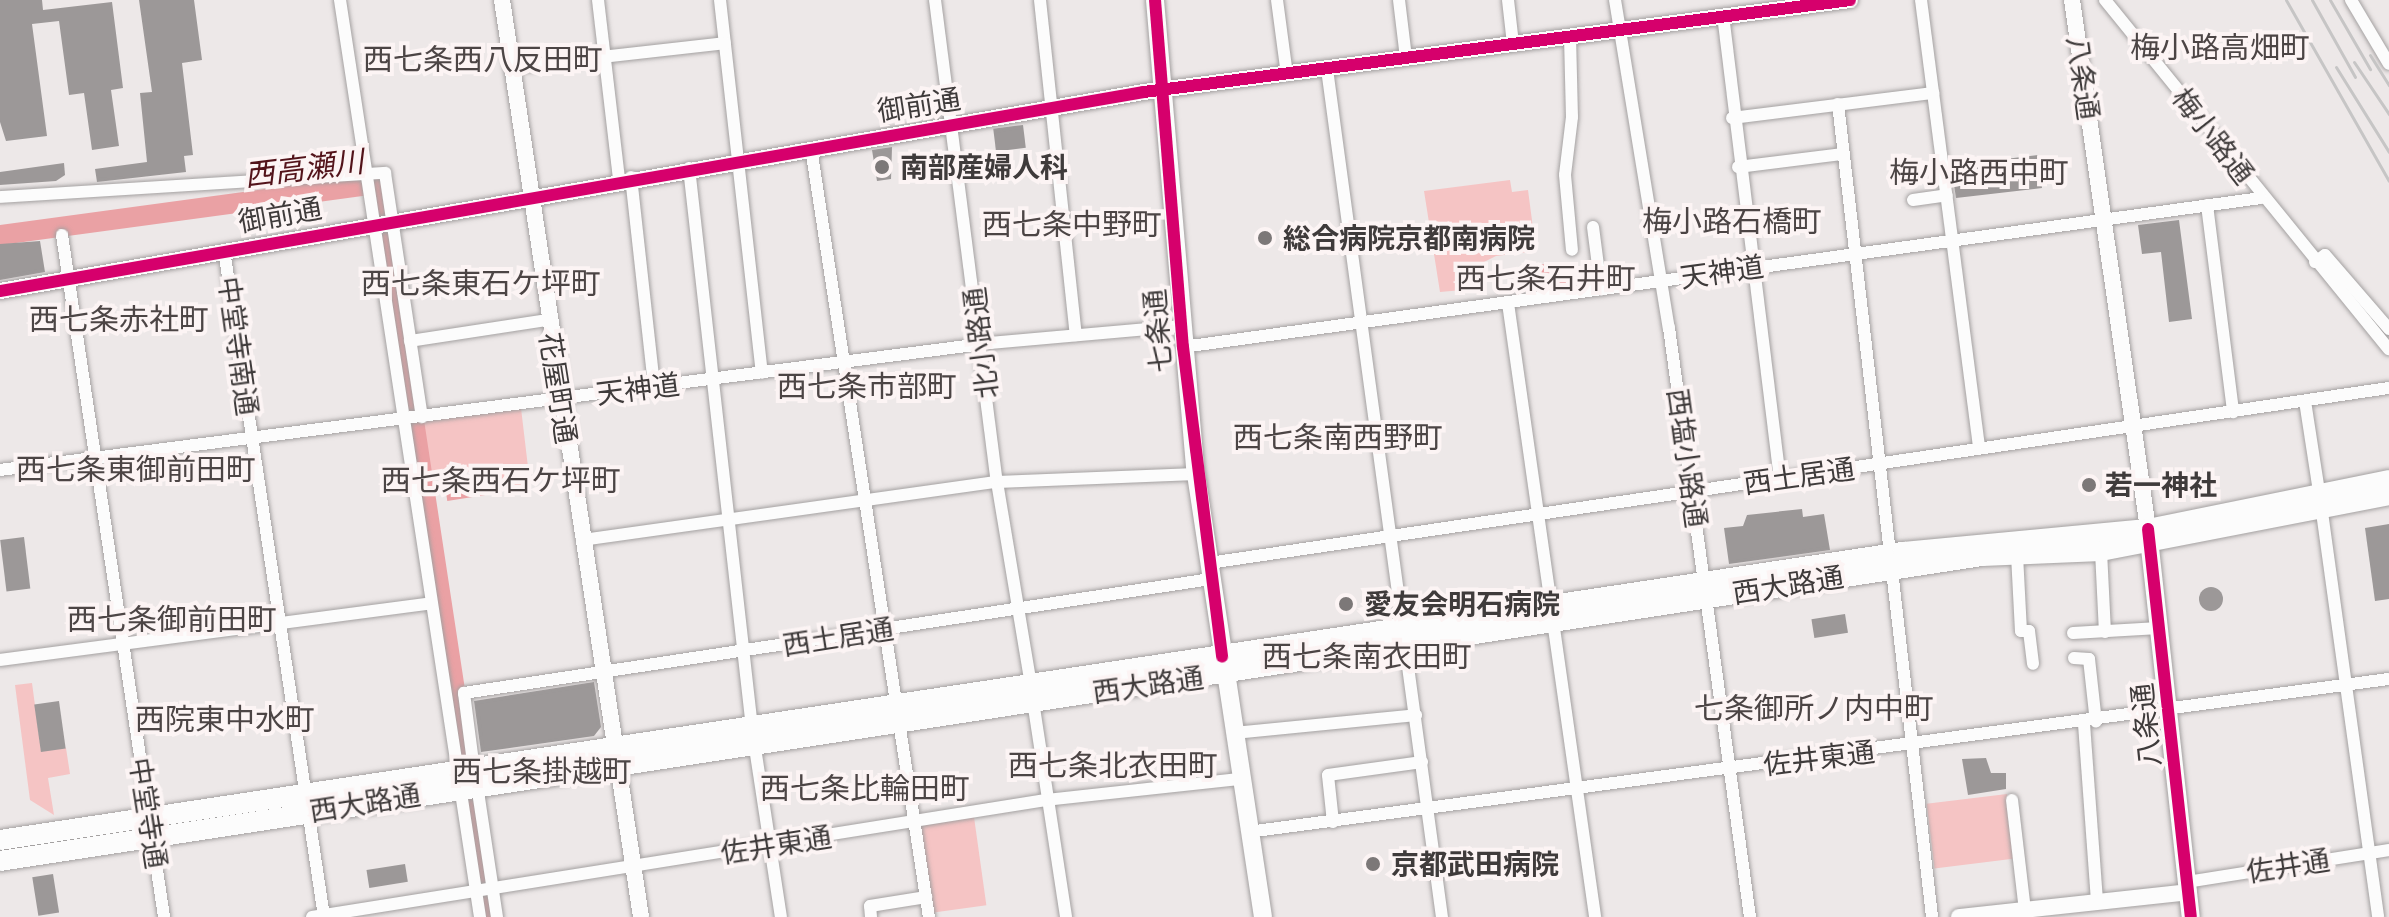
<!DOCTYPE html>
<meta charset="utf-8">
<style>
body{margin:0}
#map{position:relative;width:2389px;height:917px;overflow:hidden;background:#ede8e8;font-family:"Public Sans","Noto Sans JP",sans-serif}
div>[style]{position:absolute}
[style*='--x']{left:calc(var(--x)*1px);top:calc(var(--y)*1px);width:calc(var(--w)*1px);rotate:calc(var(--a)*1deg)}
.green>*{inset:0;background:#f5c4c4;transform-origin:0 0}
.water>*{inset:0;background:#eaa1a4;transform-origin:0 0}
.river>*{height:20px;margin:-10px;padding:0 10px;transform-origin:10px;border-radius:10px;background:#eaa1a4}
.building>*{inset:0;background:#9c9898;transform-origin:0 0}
.round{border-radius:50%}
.roads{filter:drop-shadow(0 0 2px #a4a1a1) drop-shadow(0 0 2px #a4a1a1)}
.minor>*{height:12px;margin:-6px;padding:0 6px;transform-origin:6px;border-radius:6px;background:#fcfcfc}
.tertiary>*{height:16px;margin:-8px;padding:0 8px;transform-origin:8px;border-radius:8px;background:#fcfcfc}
.secondary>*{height:18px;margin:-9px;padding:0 9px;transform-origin:9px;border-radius:9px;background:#fcfcfc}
.primary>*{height:20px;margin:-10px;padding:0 10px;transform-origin:10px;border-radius:10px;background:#fcfcfc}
.rail>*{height:3px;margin:-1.5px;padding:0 1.5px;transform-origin:1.5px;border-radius:1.5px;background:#c6c5c5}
.cycleway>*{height:12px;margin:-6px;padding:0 6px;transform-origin:6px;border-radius:6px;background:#d6006c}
.dots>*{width:22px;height:22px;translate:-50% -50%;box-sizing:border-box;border:4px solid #fcf4f4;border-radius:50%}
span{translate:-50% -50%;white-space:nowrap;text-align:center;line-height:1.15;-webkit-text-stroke:8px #fcf4f4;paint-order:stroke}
.street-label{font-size:28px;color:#3f3b3b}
.poi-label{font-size:28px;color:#3f3b3b;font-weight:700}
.left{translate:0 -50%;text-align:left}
.neighbourhood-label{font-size:30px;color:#4c4545}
.water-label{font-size:30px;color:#52131a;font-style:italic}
</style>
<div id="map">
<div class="green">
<i style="clip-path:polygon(1510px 180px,1512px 192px,1528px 190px,1536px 251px,1496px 256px,1472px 268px,1474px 289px,1440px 292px,1424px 191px)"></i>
<i style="clip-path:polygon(521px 408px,530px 484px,497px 488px,494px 468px,429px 477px,422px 420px)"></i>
<i style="clip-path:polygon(32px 683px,41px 750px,66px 748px,70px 774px,48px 778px,54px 815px,30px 800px,15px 685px)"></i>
<i style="left:2007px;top:794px;width:65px;height:81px;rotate:83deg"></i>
<i style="left:974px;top:817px;width:89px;height:55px;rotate:82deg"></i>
</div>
<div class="water">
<i style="left:1569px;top:262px;width:21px;height:42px;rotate:85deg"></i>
<i style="left:484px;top:477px;width:18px;height:40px;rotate:81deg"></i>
</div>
<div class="river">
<i style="--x:0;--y:235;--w:381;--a:-7.7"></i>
<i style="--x:378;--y:184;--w:579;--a:81.35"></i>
<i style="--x:473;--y:803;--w:115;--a:82"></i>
</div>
<div class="building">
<i style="clip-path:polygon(0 0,42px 0,43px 10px,112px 2px,123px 88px,111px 90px,119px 146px,92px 150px,84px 93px,69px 95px,59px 21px,32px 24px,47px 136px,6px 141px,0 122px)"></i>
<i style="clip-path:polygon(139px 0,194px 0,202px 60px,182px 63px,193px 155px,184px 156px,186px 172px,97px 182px,95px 169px,147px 162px,140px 93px,152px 92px)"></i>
<i style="left:1023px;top:125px;width:23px;height:30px;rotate:83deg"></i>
<i style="clip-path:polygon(892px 147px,891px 179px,877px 181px,872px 150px)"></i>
<i style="clip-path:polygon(2038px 155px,2042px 188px,1956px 198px,1954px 185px,1966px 184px,1964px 164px)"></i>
<i style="clip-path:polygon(64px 163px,65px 175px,56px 181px,0 185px,0 172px)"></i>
<i style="clip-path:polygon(2179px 220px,2192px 319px,2169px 322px,2161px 252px,2142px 254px,2138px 225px)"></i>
<i style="clip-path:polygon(40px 241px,45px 272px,0 280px,0 244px)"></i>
<i style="clip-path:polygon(1802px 509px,1803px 517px,1824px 514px,1830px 550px,1729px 564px,1724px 528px,1743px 526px,1747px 515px)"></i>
<i style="clip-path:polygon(2389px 524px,2389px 599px,2375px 601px,2365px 528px)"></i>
<i style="left:24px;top:537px;width:52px;height:24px;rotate:83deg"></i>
<i class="round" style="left:2199px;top:587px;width:24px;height:24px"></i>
<i style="left:1845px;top:614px;width:19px;height:34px;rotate:81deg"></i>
<i style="clip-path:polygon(594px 682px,601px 727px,594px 736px,481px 752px,474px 701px)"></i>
<i style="left:59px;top:701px;width:48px;height:25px;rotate:82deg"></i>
<i style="clip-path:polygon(1986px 758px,1991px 773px,2006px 773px,2006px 789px,1968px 795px,1962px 759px)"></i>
<i style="left:405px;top:864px;width:18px;height:39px;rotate:81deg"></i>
<i style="left:53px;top:874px;width:39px;height:21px;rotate:81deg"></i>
</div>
<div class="roads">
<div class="minor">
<i style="--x:340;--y:0;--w:928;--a:81.32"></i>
<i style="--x:598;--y:0;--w:180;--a:83.3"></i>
<i style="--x:720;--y:0;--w:375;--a:83.6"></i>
<i style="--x:935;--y:0;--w:486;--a:82.7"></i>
<i style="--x:997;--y:482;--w:206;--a:80.5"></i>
<i style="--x:1040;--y:0;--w:337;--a:83.9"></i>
<i style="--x:1277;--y:0;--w:76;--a:82.4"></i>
<i style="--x:1399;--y:0;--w:58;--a:83.1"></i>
<i style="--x:1508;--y:0;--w:44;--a:83.5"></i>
<i style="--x:1615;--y:0;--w:332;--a:80.7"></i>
<i style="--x:1669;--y:328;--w:595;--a:82.17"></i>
<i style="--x:1921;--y:0;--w:452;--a:82.6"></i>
<i style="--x:2105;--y:0;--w:450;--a:50.9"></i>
<i style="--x:2351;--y:0;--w:74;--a:59.3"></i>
<i style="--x:1723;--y:15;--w:466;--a:83"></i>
<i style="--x:1570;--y:36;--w:81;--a:88.6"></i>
<i style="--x:1572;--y:117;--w:58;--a:96.9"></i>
<i style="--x:1565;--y:175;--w:75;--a:84.7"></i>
<i style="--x:512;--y:67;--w:214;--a:-6.4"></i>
<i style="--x:1327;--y:69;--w:856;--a:82.28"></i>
<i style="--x:1838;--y:104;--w:818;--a:83.4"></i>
<i style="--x:1732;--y:118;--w:203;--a:-7.1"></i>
<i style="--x:811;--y:148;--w:778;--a:81.28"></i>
<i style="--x:1738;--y:167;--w:106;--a:-7.1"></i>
<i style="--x:689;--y:168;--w:564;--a:83.58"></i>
<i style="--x:752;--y:728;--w:191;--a:81.3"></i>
<i style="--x:631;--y:177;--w:211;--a:83.7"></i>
<i style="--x:0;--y:197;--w:386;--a:-3.6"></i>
<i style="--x:385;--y:173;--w:247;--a:81.4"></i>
<i style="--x:1913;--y:200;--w:34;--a:-8"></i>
<i style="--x:2207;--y:205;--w:209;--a:82.8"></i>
<i style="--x:1593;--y:227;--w:63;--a:82.6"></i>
<i style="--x:62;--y:235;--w:690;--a:81.49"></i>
<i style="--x:224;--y:250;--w:674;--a:81.47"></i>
<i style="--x:2315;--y:262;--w:12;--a:-35"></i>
<i style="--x:2325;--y:255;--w:98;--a:49.1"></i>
<i style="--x:1508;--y:303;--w:306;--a:81.9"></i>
<i style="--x:410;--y:341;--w:140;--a:-8.7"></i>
<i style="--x:1183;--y:347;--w:1088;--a:-7.87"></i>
<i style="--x:2305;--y:401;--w:91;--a:81.2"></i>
<i style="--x:0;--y:470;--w:998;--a:-7.31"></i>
<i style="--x:990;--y:343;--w:192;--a:-5.1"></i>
<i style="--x:2321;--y:505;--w:416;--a:82.1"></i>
<i style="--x:582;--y:540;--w:419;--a:-8"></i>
<i style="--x:997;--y:482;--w:199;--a:-2.3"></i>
<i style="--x:2101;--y:551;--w:81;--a:87.2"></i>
<i style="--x:2017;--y:555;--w:76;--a:87"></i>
<i style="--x:2021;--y:631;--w:8;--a:0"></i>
<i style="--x:2029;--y:631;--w:33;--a:83"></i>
<i style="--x:1209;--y:563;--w:1193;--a:-8.44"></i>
<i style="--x:1553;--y:621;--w:299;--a:81.9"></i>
<i style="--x:2073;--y:633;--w:86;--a:-3.3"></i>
<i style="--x:2074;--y:658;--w:15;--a:4"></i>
<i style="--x:2089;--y:659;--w:63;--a:83.7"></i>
<i style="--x:0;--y:660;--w:435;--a:-7.5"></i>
<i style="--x:1033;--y:701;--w:219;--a:81.3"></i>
<i style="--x:2084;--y:724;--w:178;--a:85.8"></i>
<i style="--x:1234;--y:733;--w:183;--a:-5.6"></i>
<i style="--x:474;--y:770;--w:78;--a:-97.4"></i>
<i style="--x:464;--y:693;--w:756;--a:-8.68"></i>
<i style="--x:477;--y:785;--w:134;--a:81.4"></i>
<i style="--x:2012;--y:800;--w:111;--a:83.3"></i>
<i style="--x:1333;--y:822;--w:47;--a:-96.1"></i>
<i style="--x:1328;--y:775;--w:95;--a:-7.9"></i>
<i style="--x:1248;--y:832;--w:1151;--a:-7.64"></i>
<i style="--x:2187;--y:882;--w:205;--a:-9"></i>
<i style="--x:312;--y:917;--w:743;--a:-9.06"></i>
<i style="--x:1046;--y:800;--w:195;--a:-6.2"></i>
<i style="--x:871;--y:917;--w:11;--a:-95"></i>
<i style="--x:870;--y:906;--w:57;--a:-9.1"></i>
</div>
<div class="tertiary">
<i style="--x:502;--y:0;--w:927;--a:81.38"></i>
<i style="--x:2072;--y:0;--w:534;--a:81.82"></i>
<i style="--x:0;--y:291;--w:1161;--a:-9.87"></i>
<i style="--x:1144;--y:92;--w:712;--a:-7.42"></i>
<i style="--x:1959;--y:917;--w:231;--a:-6.2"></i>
</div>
<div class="secondary">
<i style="--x:1155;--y:0;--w:476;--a:85.1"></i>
<i style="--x:1196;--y:474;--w:448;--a:81.4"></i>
<i style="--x:2148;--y:530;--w:389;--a:83.7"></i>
</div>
<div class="primary">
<i style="--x:0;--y:840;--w:1925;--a:-8.61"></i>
<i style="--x:1903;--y:552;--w:246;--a:-5.4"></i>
<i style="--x:2148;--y:529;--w:246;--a:-11.5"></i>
<i style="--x:0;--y:861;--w:2005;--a:-8.75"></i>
<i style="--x:1982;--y:556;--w:119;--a:-2.4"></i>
<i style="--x:2101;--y:551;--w:293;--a:-11"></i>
</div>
</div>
<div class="rail">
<i style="--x:2286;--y:0;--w:208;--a:60.4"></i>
<i style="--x:2312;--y:0;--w:88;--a:60.8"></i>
<i style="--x:2330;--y:0;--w:80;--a:59.9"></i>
<i style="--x:2370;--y:55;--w:36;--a:58"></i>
<i style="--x:2354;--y:62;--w:63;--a:56.1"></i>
<i style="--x:2336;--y:67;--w:100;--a:58.1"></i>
</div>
<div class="cycleway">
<i style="--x:1155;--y:0;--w:348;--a:85.4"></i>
<i style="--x:1183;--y:347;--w:312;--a:82.8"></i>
<i style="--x:0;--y:291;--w:1161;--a:-9.87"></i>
<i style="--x:1144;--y:92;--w:712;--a:-7.42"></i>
<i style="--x:2148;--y:529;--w:390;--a:83.7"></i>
</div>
<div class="dots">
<i style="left:882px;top:167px;background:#7c7878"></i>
<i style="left:1265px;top:238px;background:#7c7878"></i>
<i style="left:2089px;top:485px;background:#7c7878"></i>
<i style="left:1346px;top:604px;background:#7c7878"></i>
<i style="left:1373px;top:864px;background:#7c7878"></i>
</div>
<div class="street-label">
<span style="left:2083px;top:78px;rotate:82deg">八条通</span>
<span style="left:919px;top:105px;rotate:-9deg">御前通</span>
<span style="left:2213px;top:136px;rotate:52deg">梅小路通</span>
<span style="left:280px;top:215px;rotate:-10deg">御前通</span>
<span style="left:1722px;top:272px;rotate:-8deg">天神道</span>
<span style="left:1158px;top:331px;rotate:-95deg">七条通</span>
<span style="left:981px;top:343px;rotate:-97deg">北小路通</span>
<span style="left:238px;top:346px;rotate:82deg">中堂寺南通</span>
<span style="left:558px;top:388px;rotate:81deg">花屋町通</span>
<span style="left:638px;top:389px;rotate:-7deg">天神道</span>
<span style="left:1687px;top:458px;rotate:82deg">西塩小路通</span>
<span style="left:1799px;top:476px;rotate:-8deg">西土居通</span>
<span style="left:1788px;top:585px;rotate:-9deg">西大路通</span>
<span style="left:838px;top:637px;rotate:-9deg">西土居通</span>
<span style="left:1148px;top:685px;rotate:-8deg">西大路通</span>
<span style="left:2146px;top:725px;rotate:-96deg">八条通</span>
<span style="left:1819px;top:758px;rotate:-7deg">佐井東通</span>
<span style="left:365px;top:803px;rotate:-9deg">西大路通</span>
<span style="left:148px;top:813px;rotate:81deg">中堂寺通</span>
<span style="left:776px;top:845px;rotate:-9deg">佐井東通</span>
<span style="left:2288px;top:866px;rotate:-9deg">佐井通</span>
</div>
<div class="poi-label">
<span class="left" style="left:900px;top:167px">南部産婦人科</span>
<span class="left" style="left:1283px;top:238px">総合病院京都南病院</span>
<span class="left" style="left:2105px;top:485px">若一神社</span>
<span class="left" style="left:1364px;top:604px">愛友会明石病院</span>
<span class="left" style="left:1391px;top:864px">京都武田病院</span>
</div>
<div class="neighbourhood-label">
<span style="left:2220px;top:47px">梅小路高畑町</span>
<span style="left:483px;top:59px">西七条西八反田町</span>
<span style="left:1979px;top:172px">梅小路西中町</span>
<span style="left:1732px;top:221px">梅小路石橋町</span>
<span style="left:1072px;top:224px">西七条中野町</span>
<span style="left:1546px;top:278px">西七条石井町</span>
<span style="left:481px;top:283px">西七条東石ケ坪町</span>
<span style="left:119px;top:319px">西七条赤社町</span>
<span style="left:867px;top:386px">西七条市部町</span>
<span style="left:1338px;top:437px">西七条南西野町</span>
<span style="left:136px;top:469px">西七条東御前田町</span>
<span style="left:501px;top:480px">西七条西石ケ坪町</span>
<span style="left:172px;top:619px">西七条御前田町</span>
<span style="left:1367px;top:656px">西七条南衣田町</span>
<span style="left:1814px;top:708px">七条御所ノ内中町</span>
<span style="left:225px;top:719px">西院東中水町</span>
<span style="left:1113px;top:765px">西七条北衣田町</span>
<span style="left:542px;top:771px">西七条掛越町</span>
<span style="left:865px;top:788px">西七条比輪田町</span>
</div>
<div class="water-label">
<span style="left:304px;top:168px;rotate:-7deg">西高瀬川</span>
</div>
</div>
